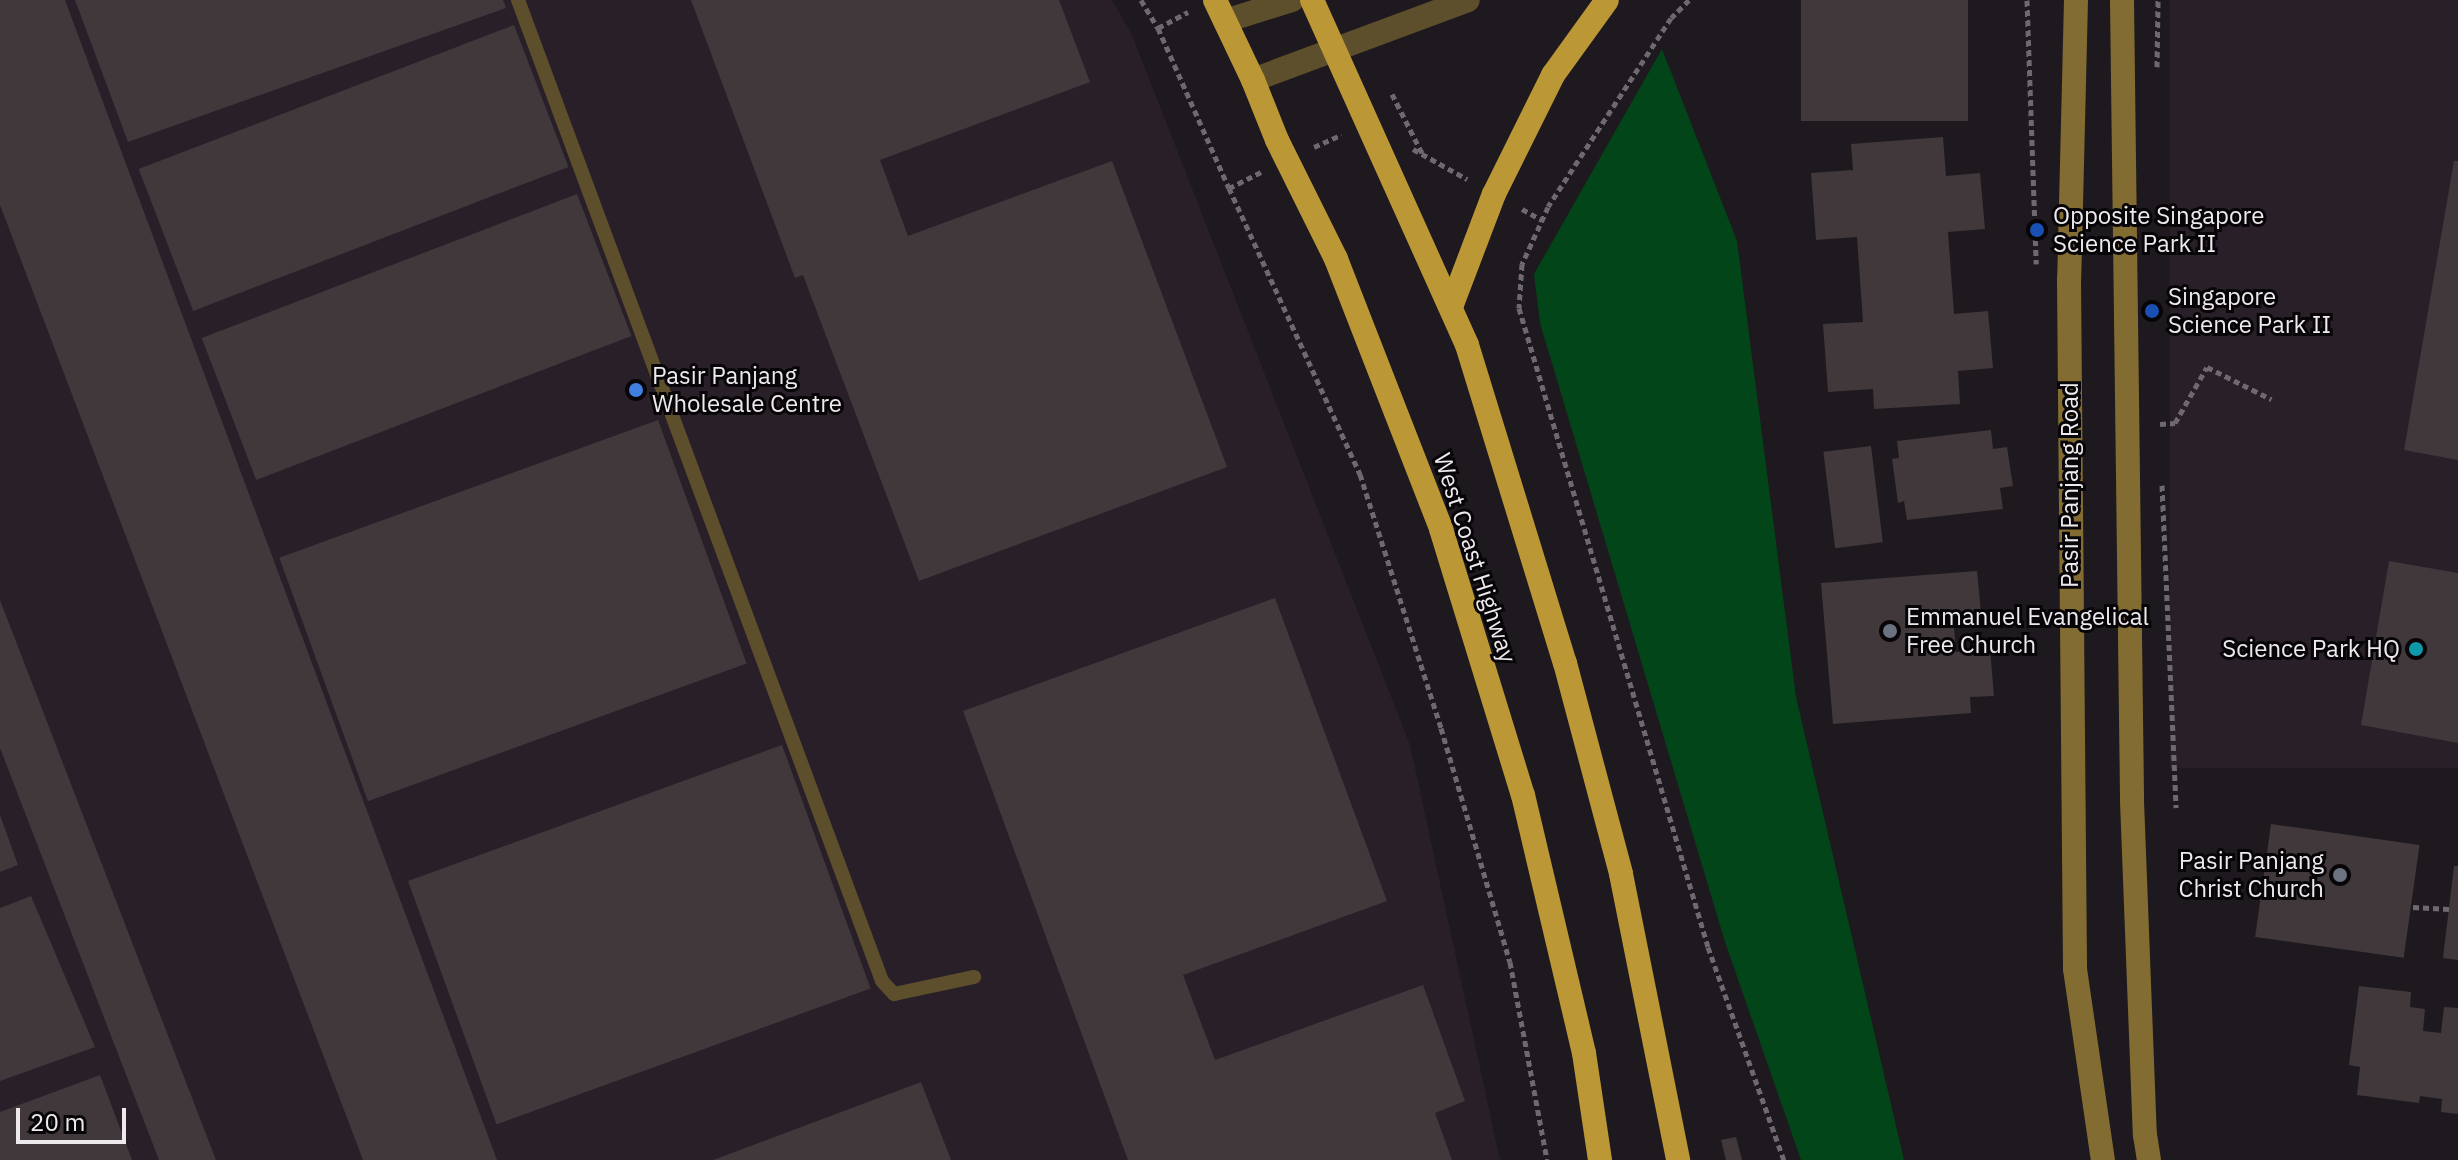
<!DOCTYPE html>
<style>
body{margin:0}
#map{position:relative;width:2458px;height:1160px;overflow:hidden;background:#1e191e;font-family:"IBM Plex Sans",sans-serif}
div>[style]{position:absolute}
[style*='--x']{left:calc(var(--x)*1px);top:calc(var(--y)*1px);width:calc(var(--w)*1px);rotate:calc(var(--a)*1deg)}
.built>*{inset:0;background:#291f29;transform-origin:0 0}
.green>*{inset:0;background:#024518}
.building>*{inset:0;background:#40383b;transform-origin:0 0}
.path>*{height:5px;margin-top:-2.5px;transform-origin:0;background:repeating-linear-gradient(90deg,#6e696e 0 6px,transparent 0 10px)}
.lane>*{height:14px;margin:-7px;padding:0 7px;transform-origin:7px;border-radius:7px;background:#5d4f2c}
.street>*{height:24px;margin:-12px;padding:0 12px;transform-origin:12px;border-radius:12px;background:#5d4f2c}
.secondary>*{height:24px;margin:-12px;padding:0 12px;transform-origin:12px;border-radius:12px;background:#836c32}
.highway>*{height:24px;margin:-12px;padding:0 12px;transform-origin:12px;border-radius:12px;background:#bc9736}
.dots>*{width:22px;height:22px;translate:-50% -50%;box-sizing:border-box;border:4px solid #070507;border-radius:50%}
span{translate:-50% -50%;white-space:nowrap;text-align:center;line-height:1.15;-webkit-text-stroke:6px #070507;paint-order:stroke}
.poi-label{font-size:24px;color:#ede9ec}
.left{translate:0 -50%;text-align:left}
.right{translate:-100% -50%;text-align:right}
.street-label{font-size:24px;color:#ede9ec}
.scale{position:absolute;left:16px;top:1108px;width:110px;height:36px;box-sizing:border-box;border:4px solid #ede9ec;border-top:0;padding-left:10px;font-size:24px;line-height:28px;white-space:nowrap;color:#ede9ec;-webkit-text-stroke:6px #070507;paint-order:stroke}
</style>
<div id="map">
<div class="built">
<i style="clip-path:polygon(0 0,1112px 0,1132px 35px,1410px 745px,1500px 1160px,0 1160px)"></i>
<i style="left:2170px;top:0;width:288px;height:768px"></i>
</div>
<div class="green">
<i style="clip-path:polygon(1662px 49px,1737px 241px,1796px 697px,1904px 1160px,1801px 1160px,1725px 942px,1540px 323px,1534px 274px)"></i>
</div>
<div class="building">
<i style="clip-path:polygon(0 0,65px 0,497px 1160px,363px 1160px,0 205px)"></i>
<i style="clip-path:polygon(75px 0,503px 0,506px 8px,128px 142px)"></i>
<i style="clip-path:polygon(691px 0,1059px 0,1090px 82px,880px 160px,908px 236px,1112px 161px,1227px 467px,919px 581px,803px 275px,795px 278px)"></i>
<i style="left:1801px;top:0;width:167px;height:121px"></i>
<i style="left:514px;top:25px;width:152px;height:402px;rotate:69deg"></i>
<i style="clip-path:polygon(1943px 137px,1946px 176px,1980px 173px,1985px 229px,1948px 232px,1954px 314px,1988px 311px,1993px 368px,1958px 371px,1960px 404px,1874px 409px,1873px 389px,1828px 392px,1823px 324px,1863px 322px,1857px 237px,1816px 240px,1811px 173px,1853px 170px,1851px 144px)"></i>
<i style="clip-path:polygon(2454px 161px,2458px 161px,2458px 460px,2404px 450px)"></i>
<i style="left:577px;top:194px;width:152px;height:402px;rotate:69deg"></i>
<i style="left:658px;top:420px;width:259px;height:403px;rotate:70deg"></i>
<i style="clip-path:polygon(1991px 430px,1993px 449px,2007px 447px,2013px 486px,2000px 488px,2003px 509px,1907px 520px,1904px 501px,1898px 503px,1892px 459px,1899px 458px,1897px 441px)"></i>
<i style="left:1871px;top:446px;width:97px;height:48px;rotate:83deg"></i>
<i style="clip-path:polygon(2389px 561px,2458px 573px,2458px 743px,2361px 725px)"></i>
<i style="clip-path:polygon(1977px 571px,1981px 612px,1953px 614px,1956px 652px,1990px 649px,1994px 696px,1970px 697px,1971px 713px,1833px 724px,1821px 583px)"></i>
<i style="clip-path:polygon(1275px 598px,1387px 901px,1183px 975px,1215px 1060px,1423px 985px,1465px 1101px,1435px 1113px,1452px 1160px,1128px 1160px,963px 711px)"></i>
<i style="clip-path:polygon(0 600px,216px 1160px,159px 1160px,0 748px)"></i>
<i style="left:782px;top:745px;width:259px;height:398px;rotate:70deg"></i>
<i style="clip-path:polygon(0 815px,18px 865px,0 872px)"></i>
<i style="left:2271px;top:824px;width:150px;height:114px;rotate:8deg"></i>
<i style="clip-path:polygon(2454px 866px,2458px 866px,2458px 960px,2443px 958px)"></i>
<i style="clip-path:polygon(31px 896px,95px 1047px,0 1081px,0 908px)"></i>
<i style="clip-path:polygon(2359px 986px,2411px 992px,2410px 1007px,2425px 1009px,2423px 1031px,2441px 1033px,2444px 1007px,2458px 1008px,2458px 1114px,2441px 1112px,2442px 1099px,2420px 1096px,2419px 1103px,2357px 1095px,2360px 1067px,2349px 1065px)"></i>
<i style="clip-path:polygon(100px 1075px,132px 1160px,0 1160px,0 1112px)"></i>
<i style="clip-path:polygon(921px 1082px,951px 1160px,713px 1160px)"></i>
<i style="clip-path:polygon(1736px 1137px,1742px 1160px,1726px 1160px,1721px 1140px)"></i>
</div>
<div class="path">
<i style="--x:1141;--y:0;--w:33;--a:59"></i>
<i style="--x:1158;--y:28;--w:175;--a:66.1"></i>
<i style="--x:1689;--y:0;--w:25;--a:135"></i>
<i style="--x:1671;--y:18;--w:225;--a:123.1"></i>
<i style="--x:1548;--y:207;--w:63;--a:114.5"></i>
<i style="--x:1522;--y:264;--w:44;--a:93.9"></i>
<i style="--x:1519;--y:308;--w:666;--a:73.52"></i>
<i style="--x:1708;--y:947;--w:226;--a:70.4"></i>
<i style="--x:2027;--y:0;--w:264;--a:88"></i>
<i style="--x:1158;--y:28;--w:34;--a:-28"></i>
<i style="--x:2157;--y:67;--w:67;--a:-89.1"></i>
<i style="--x:1392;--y:94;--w:66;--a:63"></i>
<i style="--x:1314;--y:147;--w:30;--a:-24"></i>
<i style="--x:1413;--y:149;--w:62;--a:29.1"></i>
<i style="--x:1261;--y:172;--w:36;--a:153"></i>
<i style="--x:1229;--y:188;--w:315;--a:65.4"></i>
<i style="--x:1360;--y:474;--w:267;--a:72.3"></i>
<i style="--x:1441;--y:728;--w:244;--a:73.6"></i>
<i style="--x:1510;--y:962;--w:201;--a:79.4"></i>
<i style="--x:1522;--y:209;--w:23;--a:29"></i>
<i style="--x:2160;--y:424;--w:15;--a:-4"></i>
<i style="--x:2175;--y:423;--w:64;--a:-60.3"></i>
<i style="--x:2207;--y:367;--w:72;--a:26.6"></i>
<i style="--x:2162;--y:485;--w:323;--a:87.5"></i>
<i style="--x:2413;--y:907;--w:36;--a:3"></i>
</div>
<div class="lane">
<i style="--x:518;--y:0;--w:1046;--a:69.64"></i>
<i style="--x:882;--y:981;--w:18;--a:47"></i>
<i style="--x:894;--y:994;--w:82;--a:-12"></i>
</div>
<div class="street">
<i style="--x:1225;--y:21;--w:70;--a:-17.4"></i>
<i style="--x:1253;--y:80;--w:229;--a:-20.4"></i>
</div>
<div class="secondary">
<i style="--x:2076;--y:0;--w:279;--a:91.4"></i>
<i style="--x:2069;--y:279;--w:690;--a:89.5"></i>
<i style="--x:2075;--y:969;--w:193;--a:81.7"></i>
<i style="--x:2122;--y:0;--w:801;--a:89.28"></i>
<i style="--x:2132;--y:801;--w:334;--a:87.8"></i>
<i style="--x:2145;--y:1135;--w:25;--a:81"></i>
</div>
<div class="highway">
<i style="--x:1215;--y:0;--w:89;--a:64.6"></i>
<i style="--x:1253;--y:80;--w:65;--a:68.2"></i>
<i style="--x:1277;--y:140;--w:133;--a:63.6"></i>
<i style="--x:1336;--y:259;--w:290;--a:68.7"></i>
<i style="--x:1441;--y:529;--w:278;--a:72.9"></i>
<i style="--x:1523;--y:795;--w:265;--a:76.7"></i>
<i style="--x:1584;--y:1053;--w:108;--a:81.5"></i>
<i style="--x:1312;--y:0;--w:378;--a:65.8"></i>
<i style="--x:1467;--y:345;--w:333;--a:72.9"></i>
<i style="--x:1565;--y:663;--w:218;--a:75.1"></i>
<i style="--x:1621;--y:874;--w:292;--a:78.7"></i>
<i style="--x:1451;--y:307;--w:121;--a:-69.2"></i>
<i style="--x:1494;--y:194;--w:133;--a:-63.6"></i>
<i style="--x:1553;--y:75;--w:92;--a:-54.2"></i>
</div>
<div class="dots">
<i style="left:2037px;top:230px;background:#1a4fb4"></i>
<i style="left:2152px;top:311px;background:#1a4fb4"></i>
<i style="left:636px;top:390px;background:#3f7fe0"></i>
<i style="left:1890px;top:631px;background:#6b7280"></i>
<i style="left:2416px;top:649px;background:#0f9aa8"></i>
<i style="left:2340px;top:875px;background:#6b7280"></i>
</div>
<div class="poi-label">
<span class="left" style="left:2053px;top:230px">Opposite Singapore<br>Science Park II</span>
<span class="left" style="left:2168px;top:311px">Singapore<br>Science Park II</span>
<span class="left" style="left:652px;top:390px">Pasir Panjang<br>Wholesale Centre</span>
<span class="left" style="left:1906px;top:631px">Emmanuel Evangelical<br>Free Church</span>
<span class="right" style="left:2400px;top:649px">Science Park HQ</span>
<span class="right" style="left:2324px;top:875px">Pasir Panjang<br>Christ Church</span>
</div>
<div class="street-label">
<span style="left:2070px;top:485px;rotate:-90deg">Pasir Panjang Road</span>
<span style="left:1475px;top:558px;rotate:72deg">West Coast Highway</span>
</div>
<div class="scale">20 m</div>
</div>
